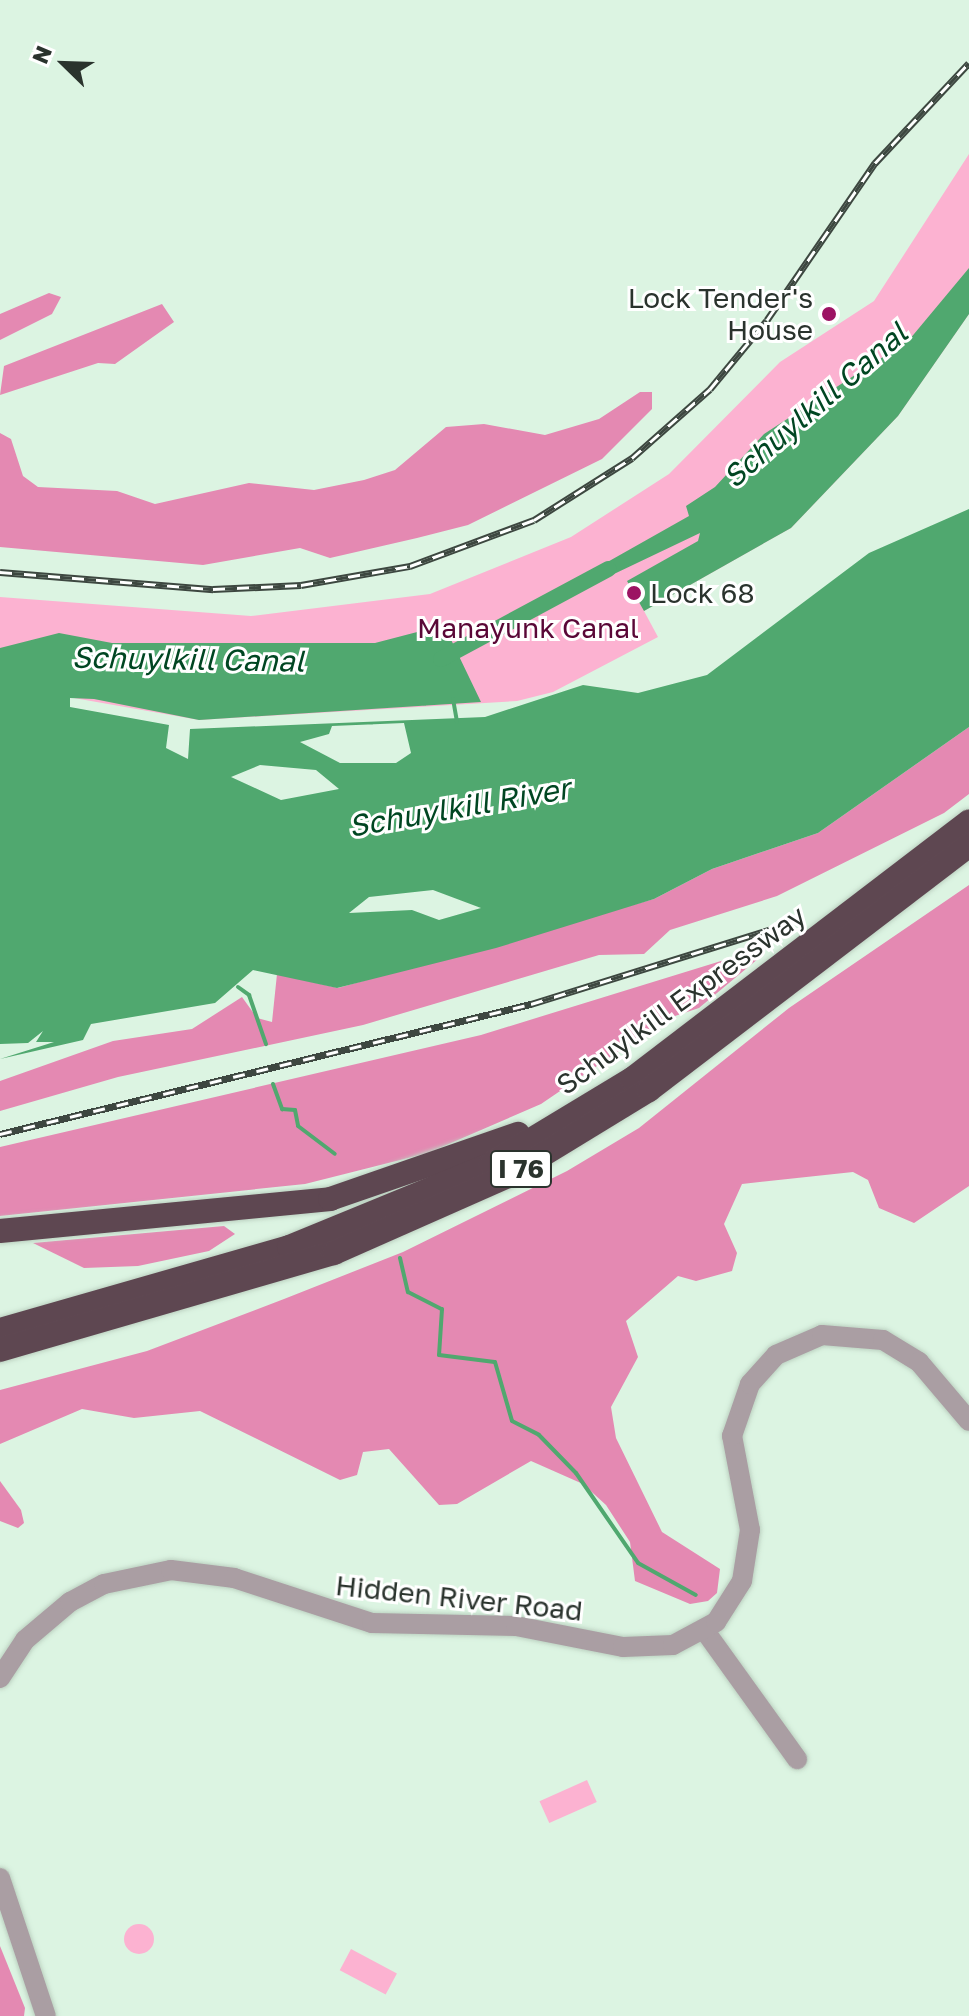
<!DOCTYPE html>
<style>
body{margin:0}
#map{position:relative;width:969px;height:2016px;overflow:hidden;background:#dcf4e2;font-family:"Golos Text",sans-serif}
div>[style]{position:absolute}
[style*='--x']{left:calc(var(--x)*1px);top:calc(var(--y)*1px);width:calc(var(--w)*1px);rotate:calc(var(--a)*1deg)}
.green>*{inset:0;background:#fcb2d1;transform-origin:0 0}
.round{border-radius:50%}
.forest>*{inset:0;background:#e489b2}
.water>*{inset:0;background:#50a86f}
.stream>*{height:4px;margin:-2px;padding:0 2px;transform-origin:2px;border-radius:2px;background:#50a86f}
.canal>*{height:16px;margin:-8px;padding:0 8px;transform-origin:8px;border-radius:8px;background:#50a86f}
.roads{filter:drop-shadow(0 0 2px #bcd1c1) drop-shadow(0 0 2px #bcd1c1)}
.minor>*{height:20px;margin:-10px;padding:0 10px;transform-origin:10px;border-radius:10px;background:#aa9ea3}
.highway>*{height:24px;margin:-12px;padding:0 12px;transform-origin:12px;border-radius:12px;background:#5e4751}
.rail>*{height:7px;margin-top:-3.5px;transform-origin:0;background:repeating-linear-gradient(90deg,#fff 0 12px,#3d4740 0 24px);box-sizing:border-box;border-block:2px solid #3d4740}
.dots>*{width:22px;height:22px;translate:-50% -50%;box-sizing:border-box;border:4px solid #fff;border-radius:50%}
span{translate:-50% -50%;white-space:nowrap;text-align:center;line-height:1.15;-webkit-text-stroke:6px #fff;paint-order:stroke}
.shield-label span{padding:2px 6px;background:#fff;border:2px solid;border-radius:6px;-webkit-text-stroke-width:0}
.shield-label{font-size:26px;color:#2a332d;font-weight:700}
.poi-label{font-size:28px;color:#2a332d}
.right{translate:-100% -50%;text-align:right}
.left{translate:0 -50%;text-align:left}
.park-label{font-size:28px;color:#5a0737}
.street-label{font-size:28px;color:#2a332d}
.water-label{font-size:30px;color:#004622;font-style:italic}
.north{position:absolute;left:24px;top:24px;width:80px;height:80px;-webkit-text-stroke:6px #fff;paint-order:stroke;rotate:293deg;font-size:22px;font-weight:700;line-height:32px;text-align:center;color:#2a332d}
.north::after{content:'';display:block;margin:auto;width:28px;height:36px;background:#2a332d;clip-path:polygon(50% 0,100% 100%,50% 72%,0 100%)}
</style>
<div id="map">
<div class="green">
<i style="clip-path:polygon(969px 154px,969px 314px,898px 416px,791px 528px,644px 611px,658px 637px,553px 692px,517px 701px,199px 720px,0 685px,0 597px,251px 616px,430px 594px,571px 537px,669px 474px,780px 362px,874px 301px)"></i>
<i style="left:587px;top:1780px;width:24px;height:52px;rotate:66deg"></i>
<i class="round" style="left:124px;top:1924px;width:30px;height:30px"></i>
<i style="left:351px;top:1949px;width:52px;height:24px;rotate:28deg"></i>
</div>
<div class="forest">
<i style="clip-path:polygon(49px 293px,61px 297px,52px 314px,0 340px,0 314px)"></i>
<i style="clip-path:polygon(162px 304px,174px 322px,115px 364px,98px 363px,0 395px,4px 366px)"></i>
<i style="clip-path:polygon(640px 392px,652px 392px,652px 409px,602px 459px,468px 525px,417px 538px,330px 558px,300px 548px,203px 565px,0 547px,0 433px,11px 439px,23px 476px,38px 487px,117px 491px,155px 504px,249px 483px,314px 490px,364px 480px,395px 470px,446px 427px,484px 424px,545px 435px,599px 419px)"></i>
<i style="clip-path:polygon(969px 727px,969px 794px,944px 813px,777px 896px,670px 930px,644px 954px,599px 955px,363px 1025px,118px 1077px,0 1111px,0 1081px,113px 1041px,192px 1029px,242px 997px,257px 1018px,272px 1022px,277px 974px,338px 988px,654px 899px,712px 869px,818px 833px)"></i>
<i style="clip-path:polygon(969px 885px,969px 1186px,914px 1223px,879px 1208px,868px 1180px,853px 1172px,742px 1184px,724px 1224px,737px 1253px,732px 1271px,696px 1281px,678px 1276px,626px 1321px,638px 1357px,611px 1407px,616px 1438px,662px 1532px,720px 1569px,717px 1593px,708px 1601px,690px 1604px,635px 1581px,630px 1542px,606px 1505px,583px 1484px,531px 1461px,457px 1504px,439px 1505px,389px 1449px,363px 1452px,357px 1475px,340px 1480px,200px 1411px,134px 1418px,82px 1409px,0 1444px,0 1390px,147px 1351px,284px 1299px,403px 1252px,567px 1171px,639px 1128px,789px 1008px)"></i>
<i style="clip-path:polygon(747px 953px,759px 958px,699px 1008px,666px 1019px,541px 1104px,428px 1153px,305px 1184px,0 1216px,0 1147px,481px 1035px)"></i>
<i style="clip-path:polygon(224px 1226px,235px 1234px,209px 1251px,138px 1266px,84px 1268px,33px 1243px)"></i>
<i style="clip-path:polygon(0 1481px,21px 1510px,24px 1523px,18px 1528px,0 1521px)"></i>
<i style="clip-path:polygon(0 1946px,25px 2008px,24px 2016px,0 2016px)"></i>
</div>
<div class="water">
<i style="clip-path:polygon(969px 268px,969px 314px,898px 416px,791px 528px,644px 611px,627px 581px,698px 541px,700px 533px,593px 584px,588px 573px,689px 516px,686px 506px,715px 487px,764px 434px,909px 340px)"></i>
<i style="clip-path:polygon(evenodd,969px 509px,969px 727px,818px 833px,712px 869px,654px 899px,496px 948px,337px 988px,253px 970px,215px 1003px,91px 1024px,83px 1040px,0 1059px,54px 1042px,36px 1042px,43px 1031px,28px 1043px,0 1044px,0 648px,59px 633px,112px 643px,375px 643px,444px 625px,481px 702px,199px 720px,94px 699px,70px 698px,70px 707px,169px 725px,166px 748px,188px 759px,190px 729px,485px 717px,583px 685px,638px 693px,707px 675px,869px 553px,969px 509px,404px 723px,411px 753px,396px 763px,340px 763px,300px 742px,329px 734px,332px 726px,404px 723px,969px 509px,260px 765px,316px 770px,339px 789px,281px 800px,231px 777px,260px 765px,969px 509px,433px 890px,481px 908px,439px 920px,412px 910px,349px 913px,369px 897px,433px 890px)"></i>
</div>
<div class="stream">
<i style="--x:453;--y:699;--w:23;--a:80"></i>
<i style="--x:238;--y:987;--w:14;--a:36"></i>
<i style="--x:249;--y:995;--w:52;--a:70.9"></i>
<i style="--x:273;--y:1084;--w:27;--a:70"></i>
<i style="--x:282;--y:1109;--w:13;--a:4"></i>
<i style="--x:295;--y:1110;--w:16;--a:79"></i>
<i style="--x:298;--y:1126;--w:46;--a:37.1"></i>
<i style="--x:400;--y:1258;--w:35;--a:77"></i>
<i style="--x:408;--y:1292;--w:38;--a:27"></i>
<i style="--x:442;--y:1309;--w:46;--a:93.7"></i>
<i style="--x:439;--y:1355;--w:56;--a:7.1"></i>
<i style="--x:495;--y:1362;--w:61;--a:73.9"></i>
<i style="--x:512;--y:1421;--w:30;--a:27"></i>
<i style="--x:539;--y:1435;--w:53;--a:45.8"></i>
<i style="--x:576;--y:1473;--w:109;--a:55.4"></i>
<i style="--x:638;--y:1563;--w:66;--a:28.9"></i>
</div>
<div class="canal">
<i style="--x:441;--y:659;--w:190;--a:-28.3"></i>
</div>
<div class="roads">
<div class="minor">
<i style="--x:705;--y:1631;--w:158;--a:54.3"></i>
<i style="--x:0;--y:1678;--w:45;--a:-56.7"></i>
<i style="--x:25;--y:1640;--w:59;--a:-40.2"></i>
<i style="--x:70;--y:1602;--w:38;--a:-28"></i>
<i style="--x:104;--y:1584;--w:68;--a:-11.8"></i>
<i style="--x:171;--y:1570;--w:64;--a:7.2"></i>
<i style="--x:234;--y:1578;--w:145;--a:18.1"></i>
<i style="--x:372;--y:1623;--w:144;--a:1.2"></i>
<i style="--x:516;--y:1626;--w:109;--a:11.1"></i>
<i style="--x:623;--y:1647;--w:50;--a:-2.3"></i>
<i style="--x:673;--y:1645;--w:49;--a:-28.1"></i>
<i style="--x:716;--y:1622;--w:49;--a:-57.6"></i>
<i style="--x:742;--y:1581;--w:52;--a:-81.1"></i>
<i style="--x:750;--y:1530;--w:96;--a:-100.8"></i>
<i style="--x:732;--y:1436;--w:55;--a:-70.9"></i>
<i style="--x:750;--y:1384;--w:39;--a:-48"></i>
<i style="--x:776;--y:1355;--w:50;--a:-23.5"></i>
<i style="--x:822;--y:1335;--w:61;--a:4.7"></i>
<i style="--x:883;--y:1340;--w:42;--a:31.4"></i>
<i style="--x:919;--y:1362;--w:77;--a:49.7"></i>
<i style="--x:0;--y:1878;--w:145;--a:71.6"></i>
</div>
<div class="highway">
<i style="--x:0;--y:1231;--w:332;--a:-5.5"></i>
<i style="--x:330;--y:1199;--w:199;--a:-19.1"></i>
<i style="--x:0;--y:1330;--w:301;--a:-16"></i>
<i style="--x:289;--y:1247;--w:218;--a:-22.3"></i>
<i style="--x:491;--y:1164;--w:165;--a:-31.1"></i>
<i style="--x:632;--y:1079;--w:424;--a:-37.4"></i>
<i style="--x:0;--y:1350;--w:348;--a:-16.2"></i>
<i style="--x:334;--y:1253;--w:190;--a:-23.9"></i>
<i style="--x:508;--y:1176;--w:165;--a:-31.4"></i>
<i style="--x:649;--y:1090;--w:403;--a:-37.4"></i>
</div>
</div>
<div class="rail">
<i style="--x:0;--y:572;--w:214;--a:4.6"></i>
<i style="--x:213;--y:589;--w:88;--a:-2.6"></i>
<i style="--x:301;--y:585;--w:111;--a:-9.9"></i>
<i style="--x:410;--y:566;--w:132;--a:-20.4"></i>
<i style="--x:534;--y:520;--w:116;--a:-32.3"></i>
<i style="--x:632;--y:458;--w:104;--a:-41.5"></i>
<i style="--x:710;--y:389;--w:89;--a:-50.4"></i>
<i style="--x:767;--y:320;--w:191;--a:-55.5"></i>
<i style="--x:875;--y:163;--w:137;--a:-46.8"></i>
<i style="--x:0;--y:1134;--w:547;--a:-13.76"></i>
<i style="--x:531;--y:1004;--w:272;--a:-17.3"></i>
</div>
<div class="dots">
<i style="left:829px;top:314px;background:#9c1363"></i>
<i style="left:634px;top:593px;background:#9c1363"></i>
</div>
<div class="shield-label">
<span style="left:521px;top:1169px">I 76</span>
</div>
<div class="poi-label">
<span class="right" style="left:813px;top:314px">Lock Tender's<br>House</span>
<span class="left" style="left:650px;top:593px">Lock 68</span>
</div>
<div class="park-label">
<span style="left:528px;top:628px">Manayunk Canal</span>
</div>
<div class="street-label">
<span style="left:681px;top:1000px;rotate:-36deg">Schuylkill Expressway</span>
<span style="left:459px;top:1598px;rotate:6deg">Hidden River Road</span>
</div>
<div class="water-label">
<span style="left:815px;top:405px;rotate:-41deg">Schuylkill Canal</span>
<span style="left:188px;top:659px;rotate:1deg">Schuylkill Canal</span>
<span style="left:459px;top:807px;rotate:-10deg">Schuylkill River</span>
</div>
<div class="north">N</div>
</div>
